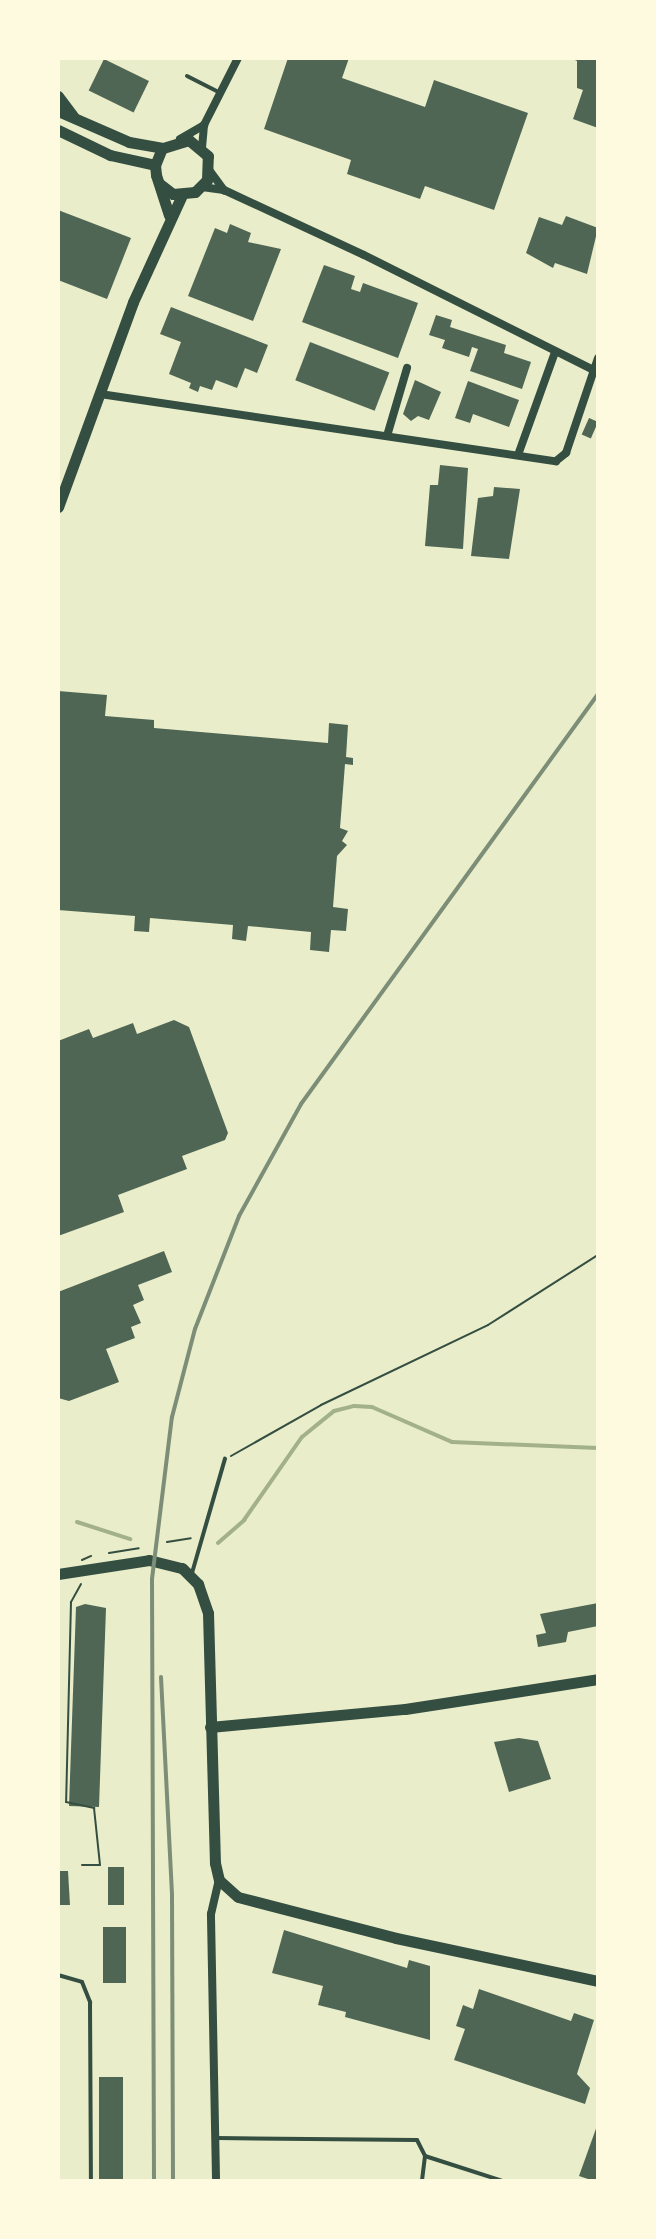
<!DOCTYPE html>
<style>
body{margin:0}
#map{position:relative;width:656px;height:2239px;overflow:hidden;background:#e9edc9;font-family:Barlow,sans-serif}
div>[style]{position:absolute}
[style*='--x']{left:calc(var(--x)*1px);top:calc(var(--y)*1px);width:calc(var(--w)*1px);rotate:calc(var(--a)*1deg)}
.stream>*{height:4px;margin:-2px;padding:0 2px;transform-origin:2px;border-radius:2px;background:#a3b18a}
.building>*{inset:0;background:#4f6655;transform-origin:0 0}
.path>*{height:2px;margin:-1px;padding:0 1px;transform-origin:1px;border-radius:1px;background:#344e41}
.service>*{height:4px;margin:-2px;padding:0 2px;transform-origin:2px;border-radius:2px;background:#344e41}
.minor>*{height:8px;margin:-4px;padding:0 4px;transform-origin:4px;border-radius:4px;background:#344e41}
.secondary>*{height:11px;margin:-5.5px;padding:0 5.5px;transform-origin:5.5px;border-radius:5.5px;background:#344e41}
.rail>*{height:4px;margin:-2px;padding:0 2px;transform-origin:2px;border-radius:2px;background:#7c8e77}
span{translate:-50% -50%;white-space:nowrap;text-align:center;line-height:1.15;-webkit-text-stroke:8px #fefae0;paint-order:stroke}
.frame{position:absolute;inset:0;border:60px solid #fefae0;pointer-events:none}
</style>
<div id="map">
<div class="stream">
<i style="--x:77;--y:1522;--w:56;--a:17.8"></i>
<i style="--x:218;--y:1543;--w:35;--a:-41"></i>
<i style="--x:244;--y:1520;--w:101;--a:-55.1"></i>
<i style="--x:302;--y:1437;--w:41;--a:-39.1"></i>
<i style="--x:334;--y:1411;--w:21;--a:-14"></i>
<i style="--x:354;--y:1406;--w:18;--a:3"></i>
<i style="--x:372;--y:1407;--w:87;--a:23.6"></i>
<i style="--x:452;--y:1442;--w:146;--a:2.4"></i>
</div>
<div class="building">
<i style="clip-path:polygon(288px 58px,349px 58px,342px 78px,425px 107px,434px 80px,528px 113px,494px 210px,425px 186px,420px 199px,347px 174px,351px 160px,264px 129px)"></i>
<i style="clip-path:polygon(571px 58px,598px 58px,598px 128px,573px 119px,583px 90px,577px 88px,577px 61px)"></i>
<i style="left:104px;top:59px;width:50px;height:35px;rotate:26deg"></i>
<i style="clip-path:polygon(58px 210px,131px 238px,107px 299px,58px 280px)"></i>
<i style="clip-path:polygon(566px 216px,598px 228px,587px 274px,555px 263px,553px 268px,526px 253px,539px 217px,562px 225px)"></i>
<i style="clip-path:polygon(230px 224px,251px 233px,248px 242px,281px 249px,253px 321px,188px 296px,215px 228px,227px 233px)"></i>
<i style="clip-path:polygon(324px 265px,355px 276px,351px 289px,360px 292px,363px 283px,418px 303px,398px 358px,302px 322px)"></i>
<i style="clip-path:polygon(171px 307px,268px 345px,257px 373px,245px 368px,237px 388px,216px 380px,212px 390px,200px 386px,198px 392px,189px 388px,191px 383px,169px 374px,181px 342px,160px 334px)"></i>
<i style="clip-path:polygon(436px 315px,452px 320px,450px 327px,506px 345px,504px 353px,531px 362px,522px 389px,470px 371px,478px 349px,472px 347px,469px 357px,442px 348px,445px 340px,429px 335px)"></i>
<i style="left:310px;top:342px;width:85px;height:41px;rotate:21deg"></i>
<i style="clip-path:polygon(415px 380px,441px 392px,429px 420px,418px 416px,411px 421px,403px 414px)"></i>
<i style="clip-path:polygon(468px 381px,519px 400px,509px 427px,473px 414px,470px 423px,455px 418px)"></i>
<i style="left:589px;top:418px;width:10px;height:18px;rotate:24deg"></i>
<i style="clip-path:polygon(440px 465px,468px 468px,463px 549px,425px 546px,430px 485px,438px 485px)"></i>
<i style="clip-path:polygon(494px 487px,520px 489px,509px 559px,471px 556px,478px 498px,493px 496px)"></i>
<i style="clip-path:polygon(58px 691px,107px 695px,105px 716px,154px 720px,154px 728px,328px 743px,329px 723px,348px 725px,346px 757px,353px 758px,353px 765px,345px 764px,340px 828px,348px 831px,342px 841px,347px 845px,337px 856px,333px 907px,348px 909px,346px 931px,331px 930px,329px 952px,310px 950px,311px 932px,248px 926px,246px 941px,232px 939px,233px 925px,150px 918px,149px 932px,134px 931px,135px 916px,58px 910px)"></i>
<i style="clip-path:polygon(174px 1020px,189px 1027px,228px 1133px,225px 1140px,182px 1156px,187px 1169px,118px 1195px,124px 1212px,58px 1236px,58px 1041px,89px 1029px,93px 1038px,133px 1023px,137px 1034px)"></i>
<i style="clip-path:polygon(164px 1251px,172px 1272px,138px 1285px,144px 1300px,133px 1305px,141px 1323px,131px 1327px,135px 1338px,106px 1349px,119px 1382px,69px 1401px,58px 1398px,58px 1292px)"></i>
<i style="clip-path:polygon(598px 1603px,598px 1626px,568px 1632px,566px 1642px,538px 1647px,536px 1635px,546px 1633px,540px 1614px)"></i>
<i style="clip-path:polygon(85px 1604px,106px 1608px,99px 1807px,69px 1806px,76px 1607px)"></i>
<i style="clip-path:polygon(519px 1738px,538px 1741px,551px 1779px,509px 1792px,494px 1742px)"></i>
<i style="left:108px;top:1867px;width:16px;height:38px"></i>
<i style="clip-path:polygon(58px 1871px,68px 1871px,70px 1905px,58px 1905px)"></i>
<i style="left:103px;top:1927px;width:23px;height:56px"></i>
<i style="clip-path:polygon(284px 1930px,407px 1968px,409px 1960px,430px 1966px,430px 2040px,345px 2017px,346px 2012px,318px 2005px,323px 1986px,272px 1973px)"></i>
<i style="clip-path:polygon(479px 1989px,571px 2021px,574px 2013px,594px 2020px,577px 2074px,590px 2088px,585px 2104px,454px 2060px,465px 2029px,456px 2026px,463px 2005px,473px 2009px)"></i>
<i style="left:99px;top:2077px;width:24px;height:104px"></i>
<i style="clip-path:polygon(598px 2123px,598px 2181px,594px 2181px,579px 2176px)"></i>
</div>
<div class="path">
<i style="--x:231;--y:1456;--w:103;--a:-29.5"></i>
<i style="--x:321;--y:1405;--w:185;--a:-25.6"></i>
<i style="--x:488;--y:1325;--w:130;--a:-32.5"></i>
<i style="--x:167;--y:1542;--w:24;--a:-9"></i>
<i style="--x:109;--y:1553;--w:30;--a:-9"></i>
<i style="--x:82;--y:1560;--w:10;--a:-24"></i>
<i style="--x:81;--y:1584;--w:21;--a:119"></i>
<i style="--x:71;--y:1602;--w:200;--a:91.4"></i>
<i style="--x:66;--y:1802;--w:29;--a:12"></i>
<i style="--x:94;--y:1808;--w:57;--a:84"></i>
<i style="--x:100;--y:1865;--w:18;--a:180"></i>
</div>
<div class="service">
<i style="--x:187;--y:76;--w:37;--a:27"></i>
<i style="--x:192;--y:1573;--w:119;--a:-73.9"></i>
<i style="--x:58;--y:1975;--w:25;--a:16"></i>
<i style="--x:82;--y:1982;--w:22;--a:68"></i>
<i style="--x:90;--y:2002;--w:179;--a:89.7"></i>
<i style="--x:217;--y:2138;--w:200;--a:0.6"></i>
<i style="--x:417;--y:2140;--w:18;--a:63"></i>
<i style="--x:425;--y:2156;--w:25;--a:97"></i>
<i style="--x:425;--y:2156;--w:82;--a:17.8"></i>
</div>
<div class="minor">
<i style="--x:180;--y:139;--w:28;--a:-30"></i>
<i style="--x:202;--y:148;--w:23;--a:-85"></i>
<i style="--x:204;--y:125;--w:75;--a:-63.1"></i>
<i style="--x:210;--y:171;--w:24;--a:54"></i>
<i style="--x:202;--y:187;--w:22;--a:8"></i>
<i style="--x:224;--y:190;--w:154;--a:24.9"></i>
<i style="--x:364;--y:255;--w:257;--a:26.6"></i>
<i style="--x:100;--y:394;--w:461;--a:8.4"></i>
<i style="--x:556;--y:461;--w:13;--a:-39"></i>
<i style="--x:566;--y:453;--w:100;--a:-71.4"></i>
<i style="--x:387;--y:436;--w:71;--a:-73.6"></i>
<i style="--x:518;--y:455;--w:109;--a:-70.2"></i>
<i style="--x:216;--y:2178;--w:264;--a:-91.1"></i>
<i style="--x:211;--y:1914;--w:35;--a:-77"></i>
</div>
<div class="secondary">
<i style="--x:58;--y:96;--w:25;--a:53"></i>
<i style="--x:58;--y:111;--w:77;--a:23.6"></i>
<i style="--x:129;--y:142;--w:34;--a:10"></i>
<i style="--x:58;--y:130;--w:58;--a:25.7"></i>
<i style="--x:110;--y:155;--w:46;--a:12.5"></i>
<i style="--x:160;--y:184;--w:16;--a:38"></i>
<i style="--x:173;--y:194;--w:22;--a:-5"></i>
<i style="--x:195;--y:192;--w:17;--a:-45"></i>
<i style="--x:207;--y:180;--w:24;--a:-88"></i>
<i style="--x:208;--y:156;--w:25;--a:-140"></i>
<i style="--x:189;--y:140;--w:28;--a:163"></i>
<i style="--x:162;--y:148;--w:18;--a:112"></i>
<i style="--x:155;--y:165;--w:10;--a:84"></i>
<i style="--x:156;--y:175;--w:42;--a:72"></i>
<i style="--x:58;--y:507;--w:218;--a:-69.9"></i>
<i style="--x:133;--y:302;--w:118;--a:-65.4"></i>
<i style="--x:58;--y:1574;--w:92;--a:-8.7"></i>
<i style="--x:149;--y:1560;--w:34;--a:14"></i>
<i style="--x:182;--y:1568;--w:23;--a:45"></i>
<i style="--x:198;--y:1584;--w:31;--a:71"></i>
<i style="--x:208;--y:1613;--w:250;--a:88.4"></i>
<i style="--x:215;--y:1863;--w:17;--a:77"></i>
<i style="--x:219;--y:1880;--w:25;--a:42"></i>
<i style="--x:238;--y:1897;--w:163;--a:14.5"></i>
<i style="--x:396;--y:1938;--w:207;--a:12"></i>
<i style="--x:210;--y:1727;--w:196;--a:-5.3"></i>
<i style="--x:405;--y:1709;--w:195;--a:-8.8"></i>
</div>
<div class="rail">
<i style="--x:161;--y:1677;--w:217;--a:87.1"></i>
<i style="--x:172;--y:1894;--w:287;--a:89.8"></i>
<i style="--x:154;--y:2181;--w:602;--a:-90.19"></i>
<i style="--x:152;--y:1579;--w:163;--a:-83"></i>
<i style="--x:172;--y:1417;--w:91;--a:-75.4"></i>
<i style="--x:195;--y:1329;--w:121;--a:-68.7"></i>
<i style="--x:239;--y:1216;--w:128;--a:-61"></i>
<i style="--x:301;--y:1104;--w:506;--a:-54.08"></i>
</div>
<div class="frame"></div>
</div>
